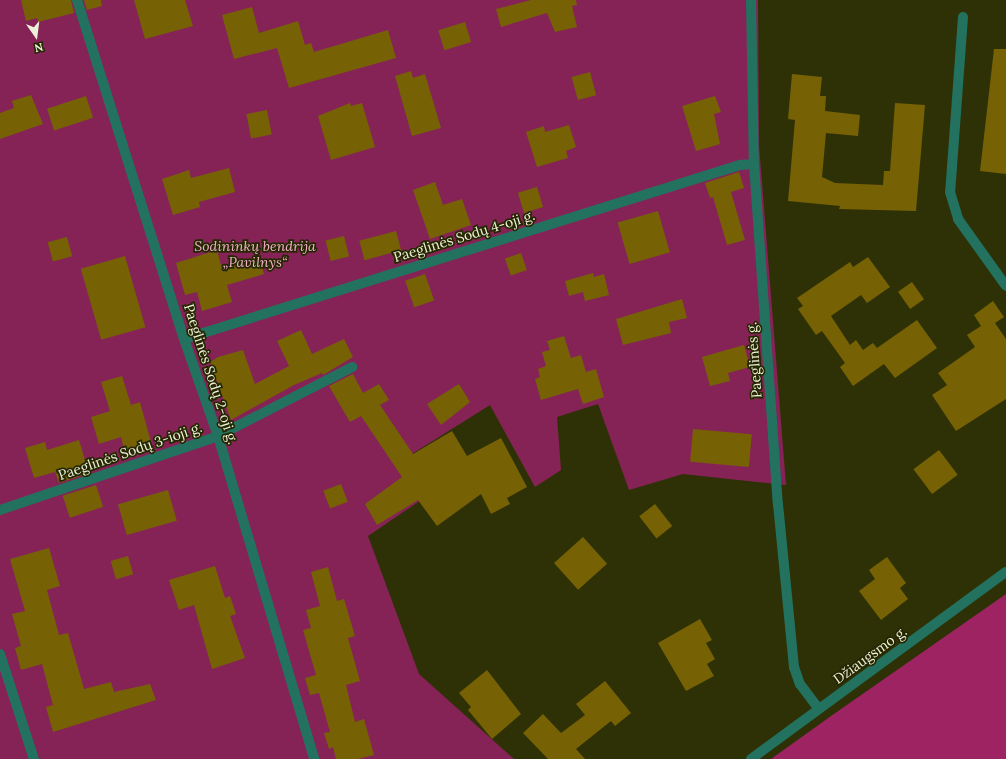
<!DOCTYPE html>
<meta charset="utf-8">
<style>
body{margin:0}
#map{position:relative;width:1006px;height:759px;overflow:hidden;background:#2e3106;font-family:Lora,serif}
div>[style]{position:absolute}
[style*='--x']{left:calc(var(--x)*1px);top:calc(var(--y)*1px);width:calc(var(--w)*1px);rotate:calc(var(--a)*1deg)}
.green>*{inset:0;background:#862356}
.forest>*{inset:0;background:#9d2363}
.building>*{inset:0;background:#766105;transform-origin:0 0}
.minor>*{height:10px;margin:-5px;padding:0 5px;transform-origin:5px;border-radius:5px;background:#22725f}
span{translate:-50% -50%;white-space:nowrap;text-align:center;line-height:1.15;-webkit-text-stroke:3.5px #242700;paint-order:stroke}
.street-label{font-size:14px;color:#eef1da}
.park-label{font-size:14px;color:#f0b1ca;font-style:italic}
.north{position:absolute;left:16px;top:16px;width:40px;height:40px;-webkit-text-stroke:3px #242700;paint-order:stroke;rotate:166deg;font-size:11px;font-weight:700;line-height:16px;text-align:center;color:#eef1da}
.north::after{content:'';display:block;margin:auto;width:14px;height:18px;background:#eef1da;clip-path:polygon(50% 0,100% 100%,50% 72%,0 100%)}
</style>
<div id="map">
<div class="green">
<i style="clip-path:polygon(0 0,758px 0,759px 145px,786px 485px,683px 474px,629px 490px,598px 404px,557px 417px,561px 470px,535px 487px,490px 405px,396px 464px,421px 500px,368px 536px,419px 674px,514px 759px,0 759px)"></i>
</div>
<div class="forest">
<i style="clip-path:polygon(1006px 594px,1006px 759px,771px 759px,831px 716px)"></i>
</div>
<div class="building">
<i style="clip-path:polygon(21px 0,71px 0,74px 13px,38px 22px,37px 18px,26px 21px)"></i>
<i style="clip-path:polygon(84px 0,101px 0,102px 6px,87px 10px)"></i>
<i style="clip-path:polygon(134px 0,185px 0,193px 26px,145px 39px)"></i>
<i style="clip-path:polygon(531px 0,576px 0,577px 5px,572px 6px,577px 27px,555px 32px,547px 13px,501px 27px,496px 9px)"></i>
<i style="clip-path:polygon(252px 7px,259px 33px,298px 21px,305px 45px,311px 43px,314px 52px,388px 30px,396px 58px,289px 88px,277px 48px,234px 59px,222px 15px)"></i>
<i style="left:465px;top:22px;width:21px;height:28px;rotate:73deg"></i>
<i style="clip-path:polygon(994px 49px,1006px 49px,1006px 174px,980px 171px)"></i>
<i style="clip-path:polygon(411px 71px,413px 78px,425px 74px,441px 128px,412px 136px,395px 76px)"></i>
<i style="left:590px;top:72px;width:24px;height:19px;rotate:75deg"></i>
<i style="clip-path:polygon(792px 74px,822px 77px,820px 96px,826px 96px,825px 111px,860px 115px,858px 136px,826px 133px,822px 177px,835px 183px,883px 185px,884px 171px,890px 171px,895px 103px,925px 105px,916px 211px,839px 209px,840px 206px,788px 201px,795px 120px,788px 119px)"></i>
<i style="clip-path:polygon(31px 95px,43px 124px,0 139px,0 113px,14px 108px,12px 101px)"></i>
<i style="left:86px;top:96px;width:23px;height:41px;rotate:72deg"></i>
<i style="clip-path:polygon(715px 96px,721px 112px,714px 114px,720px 144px,696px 151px,682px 106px)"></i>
<i style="clip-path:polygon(350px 103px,351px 106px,362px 103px,375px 147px,331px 160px,318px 116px)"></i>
<i style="left:267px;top:110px;width:25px;height:21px;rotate:79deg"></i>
<i style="clip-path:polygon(569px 125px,576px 147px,566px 151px,568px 158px,537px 167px,526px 132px,544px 126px,545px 132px)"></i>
<i style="clip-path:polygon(229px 168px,235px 192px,199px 202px,200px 207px,173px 215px,162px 179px,189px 170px,191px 178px)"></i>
<i style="clip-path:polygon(739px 172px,744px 188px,731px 192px,745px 240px,727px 245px,713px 197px,710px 198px,705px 183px)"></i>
<i style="clip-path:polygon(435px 182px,443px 205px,462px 199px,471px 225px,430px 239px,413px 190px)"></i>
<i style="left:537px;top:187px;width:21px;height:20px;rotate:73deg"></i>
<i style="left:658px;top:211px;width:43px;height:42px;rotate:74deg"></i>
<i style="left:396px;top:231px;width:20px;height:38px;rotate:75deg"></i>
<i style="left:344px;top:236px;width:21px;height:19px;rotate:76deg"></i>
<i style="left:67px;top:237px;width:20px;height:20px;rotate:75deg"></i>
<i style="clip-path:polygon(217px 250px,222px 269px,259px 259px,264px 274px,227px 285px,232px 302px,202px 311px,197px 292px,185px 295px,176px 263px)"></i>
<i style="left:521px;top:253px;width:18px;height:17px;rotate:71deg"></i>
<i style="left:125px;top:256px;width:74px;height:46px;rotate:74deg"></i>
<i style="clip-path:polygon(868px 257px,890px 287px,867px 303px,861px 295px,831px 316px,850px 345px,856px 340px,863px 350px,873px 343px,877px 348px,917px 320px,937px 348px,895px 378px,884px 364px,853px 386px,840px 367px,845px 363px,822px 331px,816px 335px,798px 309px,803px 306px,797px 298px,850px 262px,853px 267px)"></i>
<i style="clip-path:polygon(593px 273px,594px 277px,604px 274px,609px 295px,585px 301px,583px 292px,569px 296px,565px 281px)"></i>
<i style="left:425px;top:274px;width:28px;height:21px;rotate:71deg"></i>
<i style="left:912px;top:282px;width:21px;height:17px;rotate:55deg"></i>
<i style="clip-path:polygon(682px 299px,687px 318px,669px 322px,671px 333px,623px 345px,616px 319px)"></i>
<i style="clip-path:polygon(993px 301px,1004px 317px,995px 323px,1006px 339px,1006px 399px,956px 431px,932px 395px,947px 385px,938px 373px,975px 347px,967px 335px,981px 326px,974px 315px)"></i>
<i style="clip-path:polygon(301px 330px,312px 354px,344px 339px,353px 357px,323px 375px,322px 373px,294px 385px,231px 420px,210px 362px,218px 357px,243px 350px,255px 384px,289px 366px,277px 341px)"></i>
<i style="clip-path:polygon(564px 336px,571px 358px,581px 355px,586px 372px,596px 369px,604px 397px,583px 404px,578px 389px,541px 400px,535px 379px,540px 377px,538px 369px,546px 366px,542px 352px,550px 350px,547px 341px)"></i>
<i style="clip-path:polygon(744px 345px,750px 367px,728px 373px,730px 381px,710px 386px,702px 357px)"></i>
<i style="clip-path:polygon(353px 374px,363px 393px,379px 384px,389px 400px,380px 405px,413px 454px,452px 431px,467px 456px,501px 438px,527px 487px,507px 498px,510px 504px,491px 514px,481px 494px,437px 526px,418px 500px,377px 525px,365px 504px,402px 477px,361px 416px,350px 422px,329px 386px)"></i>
<i style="clip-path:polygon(122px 376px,131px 405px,140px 402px,151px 442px,124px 450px,121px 437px,99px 444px,91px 417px,110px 411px,101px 382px)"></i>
<i style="clip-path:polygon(459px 384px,470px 402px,441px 425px,427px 404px)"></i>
<i style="left:693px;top:429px;width:59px;height:33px;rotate:5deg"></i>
<i style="clip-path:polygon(79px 440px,89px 473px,59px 483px,55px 472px,34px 478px,25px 448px,45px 442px,47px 450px)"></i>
<i style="left:939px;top:450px;width:31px;height:32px;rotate:53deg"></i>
<i style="left:341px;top:484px;width:19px;height:19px;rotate:69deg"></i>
<i style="left:96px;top:485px;width:23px;height:35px;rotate:72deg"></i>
<i style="left:168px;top:490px;width:32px;height:52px;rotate:74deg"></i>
<i style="left:655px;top:504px;width:28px;height:20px;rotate:52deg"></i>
<i style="left:583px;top:537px;width:36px;height:39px;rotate:48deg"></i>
<i style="clip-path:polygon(49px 548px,60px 586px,47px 590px,59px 635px,68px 633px,84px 689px,111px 682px,114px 692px,150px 684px,156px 700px,53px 732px,46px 707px,53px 705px,42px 664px,21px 670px,15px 648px,21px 646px,12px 614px,25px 611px,10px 559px)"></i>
<i style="left:128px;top:556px;width:19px;height:18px;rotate:74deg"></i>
<i style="clip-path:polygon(887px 557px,906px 583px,900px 588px,908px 599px,881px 620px,859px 591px,875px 579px,869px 570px)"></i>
<i style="clip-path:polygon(215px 566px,225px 598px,230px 596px,236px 614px,230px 616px,245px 658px,212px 669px,194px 605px,179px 610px,169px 580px)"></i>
<i style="clip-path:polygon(328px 567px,337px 601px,344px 599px,355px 636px,348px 638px,360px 681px,346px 685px,355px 722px,364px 719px,374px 755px,358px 759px,336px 759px,333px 747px,329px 749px,324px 733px,330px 732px,319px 693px,310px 695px,305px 678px,316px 675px,303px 630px,311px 628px,306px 610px,320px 606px,311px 572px)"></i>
<i style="clip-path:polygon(700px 619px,712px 640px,706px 643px,715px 659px,707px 664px,714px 676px,686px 691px,658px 643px)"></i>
<i style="clip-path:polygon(487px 670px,521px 714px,492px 739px,468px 710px,471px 707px,459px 693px)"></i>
<i style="clip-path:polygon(605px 681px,631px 713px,615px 726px,611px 721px,576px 749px,585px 759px,548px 759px,523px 733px,543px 714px,561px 733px,585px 715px,576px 704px)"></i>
</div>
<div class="minor">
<i style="--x:77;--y:0;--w:355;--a:72.5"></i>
<i style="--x:184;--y:339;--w:103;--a:70.7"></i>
<i style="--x:218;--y:436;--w:337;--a:73.4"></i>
<i style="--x:751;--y:0;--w:164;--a:89"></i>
<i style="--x:754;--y:164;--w:341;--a:86"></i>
<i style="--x:778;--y:504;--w:164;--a:84.4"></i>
<i style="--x:794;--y:667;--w:18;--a:71"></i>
<i style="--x:800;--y:684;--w:31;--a:53"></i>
<i style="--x:963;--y:17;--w:175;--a:94.2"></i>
<i style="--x:950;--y:192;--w:28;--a:73"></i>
<i style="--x:958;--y:219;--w:82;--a:54.4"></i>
<i style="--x:184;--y:339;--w:583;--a:-17.38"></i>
<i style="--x:740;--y:165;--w:14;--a:-4"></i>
<i style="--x:0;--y:510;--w:230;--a:-18.7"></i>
<i style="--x:218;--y:436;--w:151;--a:-27.2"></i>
<i style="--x:0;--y:654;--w:110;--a:72.1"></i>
<i style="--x:751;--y:759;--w:316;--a:-36.3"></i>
</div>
<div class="street-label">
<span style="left:464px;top:236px;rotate:-17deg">Paeglinės Sodų 4-oji g.</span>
<span style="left:754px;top:360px;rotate:-94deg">Paeglinės g.</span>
<span style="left:211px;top:374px;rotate:72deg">Paeglinės Sodų 2-oji g.</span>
<span style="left:130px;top:451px;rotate:-19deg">Paeglinės Sodų 3-ioji g.</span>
<span style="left:870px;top:655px;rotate:-36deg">Džiaugsmo g.</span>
</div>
<div class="park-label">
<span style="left:255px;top:254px">Sodininkų bendrija<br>„Pavilnys“</span>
</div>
<div class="north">N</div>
</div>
